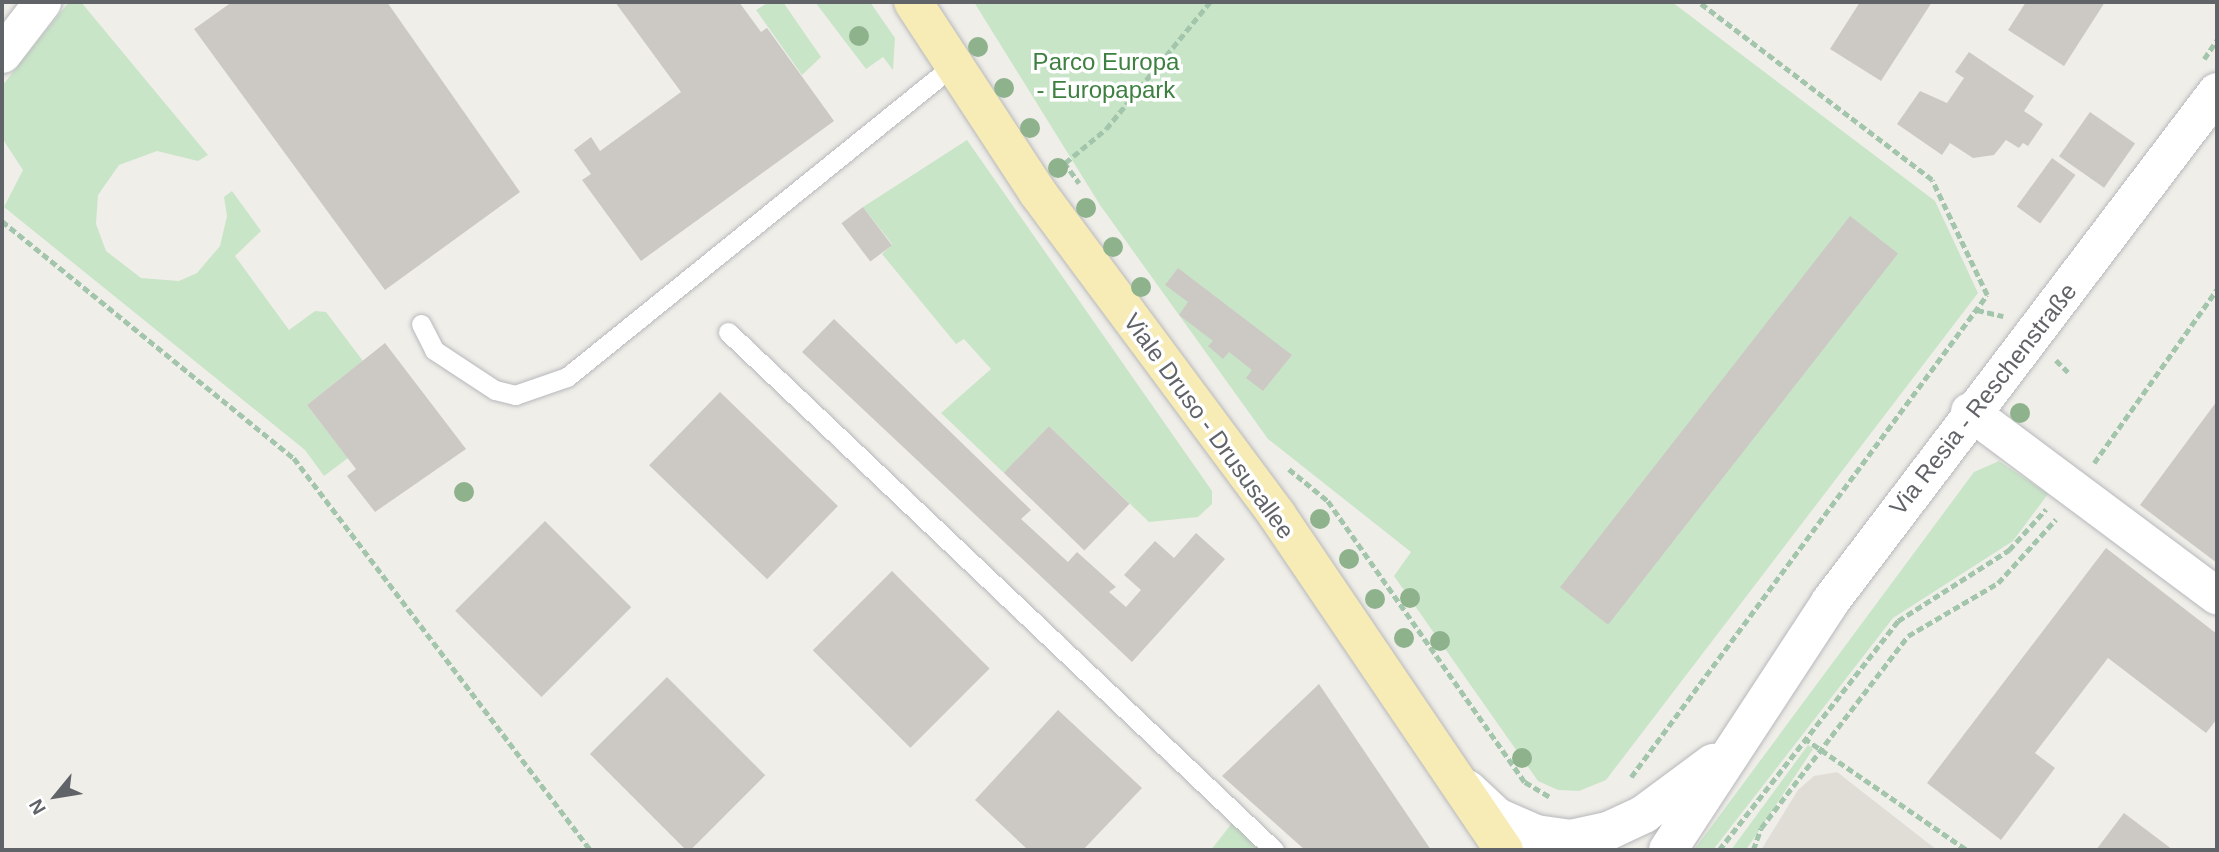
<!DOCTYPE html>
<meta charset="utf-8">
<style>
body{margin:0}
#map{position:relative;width:2219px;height:852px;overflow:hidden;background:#f0eee9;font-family:Helvetica,sans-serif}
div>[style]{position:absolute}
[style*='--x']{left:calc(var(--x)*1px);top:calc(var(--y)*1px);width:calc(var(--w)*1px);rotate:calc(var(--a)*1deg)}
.education>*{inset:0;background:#e0ddd7}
.green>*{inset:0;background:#c9e5c8}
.building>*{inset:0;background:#ccc9c5;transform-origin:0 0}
.path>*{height:4.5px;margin-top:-2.25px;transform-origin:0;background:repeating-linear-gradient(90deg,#a2c5ab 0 7px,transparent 0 10.5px)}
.roads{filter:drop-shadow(0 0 2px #b6b8bb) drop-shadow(0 0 2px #b6b8bb)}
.service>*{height:19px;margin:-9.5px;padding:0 9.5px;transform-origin:9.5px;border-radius:9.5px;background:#fff}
.minor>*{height:37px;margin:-18.5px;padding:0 18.5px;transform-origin:18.5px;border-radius:18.5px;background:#fff}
.secondary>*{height:38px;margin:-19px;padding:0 19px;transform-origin:19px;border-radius:19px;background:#fff}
.primary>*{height:38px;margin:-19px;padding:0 19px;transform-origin:19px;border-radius:19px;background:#f7ebb6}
.trees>*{width:20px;height:20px;margin:-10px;border-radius:50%;background:#8eb28c}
span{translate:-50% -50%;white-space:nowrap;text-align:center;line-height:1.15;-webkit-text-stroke:7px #fff;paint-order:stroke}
.park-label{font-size:24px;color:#3e8040}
.street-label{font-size:24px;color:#606367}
.frame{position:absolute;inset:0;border:4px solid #606367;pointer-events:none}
.north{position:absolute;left:21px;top:761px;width:70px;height:70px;-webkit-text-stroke:5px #fff;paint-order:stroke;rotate:240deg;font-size:19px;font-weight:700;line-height:28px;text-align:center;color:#606367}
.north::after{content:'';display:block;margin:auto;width:24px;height:32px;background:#606367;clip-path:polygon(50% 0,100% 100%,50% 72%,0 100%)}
</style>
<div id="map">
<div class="education">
<i style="clip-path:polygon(1837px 772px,1937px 850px,1761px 850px,1798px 790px,1814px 776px)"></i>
</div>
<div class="green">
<i style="clip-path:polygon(69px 2px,81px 2px,208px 155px,198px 161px,157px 151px,119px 165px,98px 195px,96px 224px,106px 251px,141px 278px,179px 281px,197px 273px,220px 246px,227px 216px,224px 197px,232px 191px,261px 231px,235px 256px,289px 330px,315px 311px,326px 312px,363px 361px,307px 405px,348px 458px,324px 476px,305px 450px,4px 207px,23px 170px,2px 138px,2px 86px)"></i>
<i style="clip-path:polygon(769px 2px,783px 2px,821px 57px,802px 75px,756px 10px)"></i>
<i style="clip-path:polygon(815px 2px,870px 2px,895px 38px,893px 70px,883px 57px,866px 69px)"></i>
<i style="clip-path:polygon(974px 2px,1672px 2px,1935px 201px,1978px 293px,1606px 780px,1579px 791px,1558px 790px,1538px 781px,1394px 576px,1411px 552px,1268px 439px,1100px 205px)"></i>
<i style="clip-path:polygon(967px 140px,1212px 491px,1212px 504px,1198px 517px,1149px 522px,1049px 426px,1004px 473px,941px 413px,991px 369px,964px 339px,956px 344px,882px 254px,892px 244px,863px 207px)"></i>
<i style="clip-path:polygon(1999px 461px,2048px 494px,2013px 541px,1893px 618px,1713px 850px,1694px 850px,1974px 472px)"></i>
<i style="clip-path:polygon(1808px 745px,1813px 749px,1746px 850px,1731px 850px)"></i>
<i style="clip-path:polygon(1232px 823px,1260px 850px,1211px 850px)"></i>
</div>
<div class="building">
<i style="clip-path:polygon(232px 2px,387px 2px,520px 192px,385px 290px,194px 29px)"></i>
<i style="clip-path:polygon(615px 2px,739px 2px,761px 32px,767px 28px,834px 121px,641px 261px,582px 180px,591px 174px,574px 150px,591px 137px,600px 151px,681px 92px)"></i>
<i style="clip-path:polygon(1860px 2px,1932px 2px,1881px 81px,1830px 49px)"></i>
<i style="clip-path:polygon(2026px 2px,2105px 2px,2064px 66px,2008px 30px)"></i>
<i style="clip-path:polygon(1969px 52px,2034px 96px,2024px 111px,2043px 124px,2028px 146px,2023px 143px,2019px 148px,2006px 140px,1994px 155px,1973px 158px,1950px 143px,1942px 155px,1897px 124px,1920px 91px,1947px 103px,1964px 78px,1955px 72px)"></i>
<i style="left:2090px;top:112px;width:55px;height:54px;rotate:35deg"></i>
<i style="left:2052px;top:158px;width:29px;height:60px;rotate:36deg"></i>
<i style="left:863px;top:207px;width:48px;height:27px;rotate:53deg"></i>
<i style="left:1850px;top:216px;width:61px;height:471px;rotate:38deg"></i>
<i style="clip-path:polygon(1178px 268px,1292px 355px,1263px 391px,1246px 378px,1252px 370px,1229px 352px,1223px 359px,1208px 346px,1213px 341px,1179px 315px,1188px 302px,1165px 285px)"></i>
<i style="clip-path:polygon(834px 319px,1031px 510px,1021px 519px,1068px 562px,1077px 552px,1116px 587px,1109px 592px,1126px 607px,1141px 590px,1124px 575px,1155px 541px,1174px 558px,1196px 533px,1225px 559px,1132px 662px,802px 352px)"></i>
<i style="clip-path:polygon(385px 343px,466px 449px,375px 512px,347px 476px,356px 469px,307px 405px)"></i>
<i style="left:720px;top:392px;width:164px;height:102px;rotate:44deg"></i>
<i style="clip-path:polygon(2217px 401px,2217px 563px,2140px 505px)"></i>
<i style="left:1049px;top:426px;width:112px;height:65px;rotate:44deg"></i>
<i style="left:545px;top:521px;width:122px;height:127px;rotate:45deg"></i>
<i style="clip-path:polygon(2106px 548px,2217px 634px,2217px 719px,2206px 733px,2108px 658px,2035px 753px,2055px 768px,2001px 840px,1927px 783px)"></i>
<i style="left:892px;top:571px;width:138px;height:112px;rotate:45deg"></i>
<i style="left:667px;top:677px;width:139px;height:109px;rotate:45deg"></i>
<i style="clip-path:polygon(1319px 684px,1431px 850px,1305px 850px,1222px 776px)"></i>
<i style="clip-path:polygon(1058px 710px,1142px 788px,1083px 850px,1028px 850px,975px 800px)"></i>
<i style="clip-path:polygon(2124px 813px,2173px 850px,2096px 850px)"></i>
</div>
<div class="path">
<i style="--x:2204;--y:59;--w:23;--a:-56"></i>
<i style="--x:1064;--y:162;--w:26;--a:54"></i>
<i style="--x:1065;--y:163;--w:53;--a:-39.7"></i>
<i style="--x:1106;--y:129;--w:164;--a:-50.7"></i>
<i style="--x:2;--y:221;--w:376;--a:39.1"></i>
<i style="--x:294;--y:458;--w:492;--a:52.9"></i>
<i style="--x:1977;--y:310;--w:27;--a:13"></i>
<i style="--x:2056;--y:360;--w:20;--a:45"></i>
<i style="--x:2094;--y:463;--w:213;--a:-54.7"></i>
<i style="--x:1289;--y:469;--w:50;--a:39.4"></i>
<i style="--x:1328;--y:501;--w:343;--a:55"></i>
<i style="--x:1525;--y:782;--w:31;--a:31"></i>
<i style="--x:1804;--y:738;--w:198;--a:34.5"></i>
<i style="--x:1631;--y:777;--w:599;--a:-53.55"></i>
<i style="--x:1987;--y:295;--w:127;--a:-115.6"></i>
<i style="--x:1932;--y:180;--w:294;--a:-142.7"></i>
<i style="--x:1719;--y:850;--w:291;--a:-52"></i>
<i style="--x:1898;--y:621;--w:132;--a:-32.6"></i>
<i style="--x:2009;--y:550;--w:55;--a:-47.9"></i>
<i style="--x:1753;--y:850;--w:23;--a:-70"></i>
<i style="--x:1761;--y:828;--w:242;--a:-52.6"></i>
<i style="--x:1908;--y:636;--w:104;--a:-30.5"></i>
<i style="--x:1998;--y:583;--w:86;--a:-47.8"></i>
</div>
<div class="roads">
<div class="service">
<i style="--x:421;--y:324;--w:29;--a:63"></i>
<i style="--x:434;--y:350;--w:73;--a:33.3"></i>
<i style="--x:495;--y:390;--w:21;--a:14"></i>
<i style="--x:515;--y:395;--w:55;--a:-19.1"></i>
<i style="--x:567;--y:377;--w:497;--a:-38.9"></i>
<i style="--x:728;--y:332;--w:753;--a:43.49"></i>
</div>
<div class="minor">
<i style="--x:2;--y:54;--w:66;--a:-52.4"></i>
<i style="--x:1969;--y:411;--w:309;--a:36.7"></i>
</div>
<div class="secondary">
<i style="--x:1467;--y:789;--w:41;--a:43"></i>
<i style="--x:1497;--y:817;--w:43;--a:23.6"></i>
<i style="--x:1536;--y:834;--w:34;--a:8"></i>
<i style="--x:1570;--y:839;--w:39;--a:-12"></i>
<i style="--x:1608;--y:831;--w:40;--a:-25"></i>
<i style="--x:1644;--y:814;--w:86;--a:-36.5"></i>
<i style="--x:1668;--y:850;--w:296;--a:-56.8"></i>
<i style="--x:1830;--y:602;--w:640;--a:-52.81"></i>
</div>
<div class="primary">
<i style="--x:913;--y:2;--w:228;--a:56.8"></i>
<i style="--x:1038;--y:193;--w:401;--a:53.4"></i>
<i style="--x:1277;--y:515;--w:405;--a:55.9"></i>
</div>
</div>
<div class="trees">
<i style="left:859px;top:36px"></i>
<i style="left:978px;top:47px"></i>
<i style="left:1004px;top:88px"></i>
<i style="left:1030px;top:128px"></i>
<i style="left:1058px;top:168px"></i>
<i style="left:1086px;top:208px"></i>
<i style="left:1113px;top:247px"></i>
<i style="left:1141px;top:287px"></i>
<i style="left:2020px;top:413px"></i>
<i style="left:464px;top:492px"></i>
<i style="left:1320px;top:519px"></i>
<i style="left:1349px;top:559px"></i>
<i style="left:1410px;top:598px"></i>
<i style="left:1375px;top:599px"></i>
<i style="left:1404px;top:638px"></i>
<i style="left:1440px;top:641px"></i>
<i style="left:1522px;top:758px"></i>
</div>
<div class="park-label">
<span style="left:1106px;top:76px">Parco Europa<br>- Europapark</span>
</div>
<div class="street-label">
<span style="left:1983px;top:399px;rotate:-52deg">Via Resia - Reschenstraße</span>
<span style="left:1209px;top:426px;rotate:54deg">Viale Druso - Drususallee</span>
</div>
<div class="frame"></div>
<div class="north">N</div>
</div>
